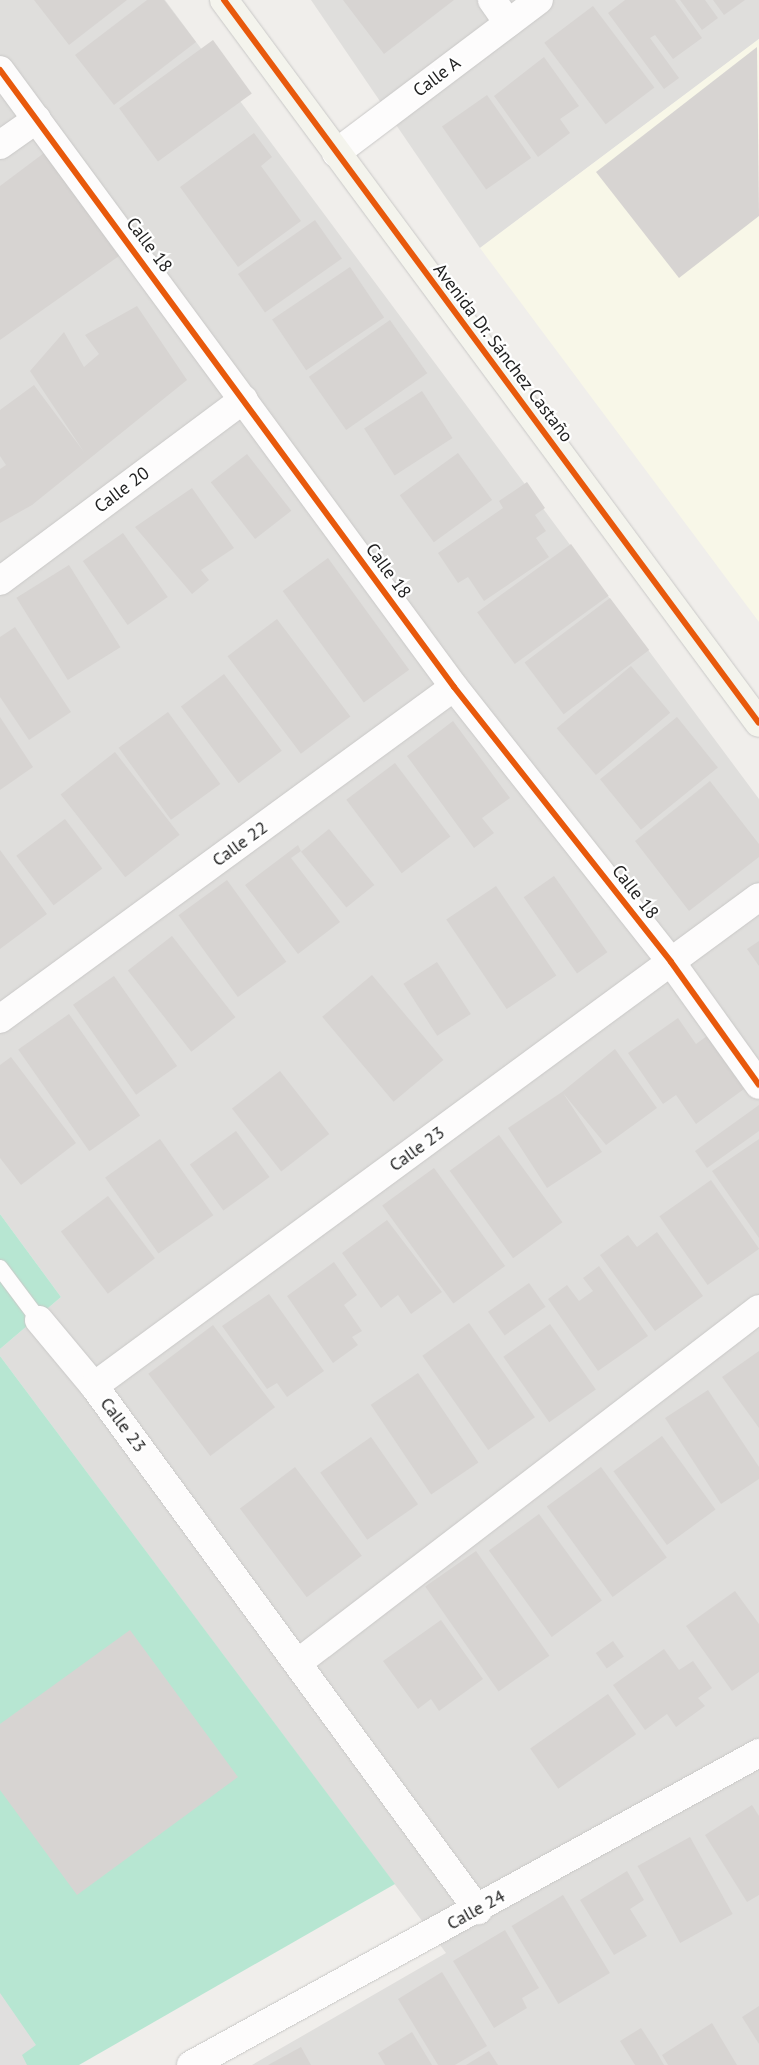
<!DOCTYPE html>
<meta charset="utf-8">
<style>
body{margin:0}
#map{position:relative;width:759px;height:2065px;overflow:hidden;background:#f0eeeb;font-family:"PT Sans",sans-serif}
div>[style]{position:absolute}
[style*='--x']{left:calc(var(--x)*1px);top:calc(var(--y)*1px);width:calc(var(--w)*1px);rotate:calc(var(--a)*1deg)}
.residential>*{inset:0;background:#dfdedc}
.education>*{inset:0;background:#f8f7e8}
.pitch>*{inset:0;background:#b7e6d2}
.parking>*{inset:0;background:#e0dfde}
.building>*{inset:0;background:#d7d4d2;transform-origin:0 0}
.roads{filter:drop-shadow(0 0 1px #c9c8c7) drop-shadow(0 0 1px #c9c8c7)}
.lane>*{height:16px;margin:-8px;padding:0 8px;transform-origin:8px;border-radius:8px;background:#fdfcfc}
.street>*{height:28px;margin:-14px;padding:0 14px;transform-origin:14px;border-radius:14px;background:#fdfcfc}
.secondary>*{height:28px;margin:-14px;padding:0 14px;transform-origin:14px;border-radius:14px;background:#f4f4ed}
.cycleway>*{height:6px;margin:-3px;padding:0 3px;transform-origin:3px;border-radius:3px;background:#e8590c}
span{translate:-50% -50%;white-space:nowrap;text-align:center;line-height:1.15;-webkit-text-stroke:4.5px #fff;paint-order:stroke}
.street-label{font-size:18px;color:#222}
</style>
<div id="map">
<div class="residential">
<i style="clip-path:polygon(0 0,165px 0,759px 799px,759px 2065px,252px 2065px,446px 1953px,0 1356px,0 1349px,61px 1297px,0 1214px)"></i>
<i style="clip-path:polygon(311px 0,759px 0,759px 39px,480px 248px)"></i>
</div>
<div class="education">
<i style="clip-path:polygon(759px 39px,759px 622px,480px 248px)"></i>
</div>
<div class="pitch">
<i style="clip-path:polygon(0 1214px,61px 1297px,0 1349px)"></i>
<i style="clip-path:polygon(0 1356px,395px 1884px,79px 2065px,0 2065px)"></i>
</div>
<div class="parking">
<i style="clip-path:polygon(0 1993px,36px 2045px,22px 2055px,27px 2065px,0 2065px)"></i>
</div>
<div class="building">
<i style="clip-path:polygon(34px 0,127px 0,69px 45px)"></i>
<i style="clip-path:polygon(147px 0,164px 0,196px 42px,114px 105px,75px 55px)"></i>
<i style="clip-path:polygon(343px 0,454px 0,384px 54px)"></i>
<i style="clip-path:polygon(625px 0,675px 0,702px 38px,673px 59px,655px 35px,650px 38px,679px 78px,664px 89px,608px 13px)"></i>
<i style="clip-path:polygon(680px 0,705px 0,718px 18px,702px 30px)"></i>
<i style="clip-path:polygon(713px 0,745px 0,724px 15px)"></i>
<i style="left:593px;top:6px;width:102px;height:61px;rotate:53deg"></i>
<i style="left:213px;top:40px;width:66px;height:116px;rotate:54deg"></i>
<i style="clip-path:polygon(757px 47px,759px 216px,679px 278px,596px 172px)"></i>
<i style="clip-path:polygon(544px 57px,579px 106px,560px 119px,570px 133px,538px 157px,494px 96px)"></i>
<i style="left:487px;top:95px;width:77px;height:55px;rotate:55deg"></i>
<i style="clip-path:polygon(254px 133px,272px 157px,261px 166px,301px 221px,238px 267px,180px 187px)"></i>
<i style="clip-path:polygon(44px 153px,119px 256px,0 340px,0 186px)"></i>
<i style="left:315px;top:220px;width:47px;height:94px;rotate:55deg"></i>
<i style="left:350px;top:267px;width:61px;height:94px;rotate:56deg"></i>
<i style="clip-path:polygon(137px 306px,187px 380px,32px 505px,0 523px,0 469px,6px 465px,0 456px,0 410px,34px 385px,84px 452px,30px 371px,64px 332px,84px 367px,99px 354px,85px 335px)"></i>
<i style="left:390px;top:320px;width:65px;height:99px;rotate:55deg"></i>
<i style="left:422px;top:391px;width:56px;height:69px;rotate:57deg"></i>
<i style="left:458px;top:453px;width:58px;height:72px;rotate:54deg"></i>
<i style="left:247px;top:454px;width:72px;height:46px;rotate:52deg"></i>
<i style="clip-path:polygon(527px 482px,545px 508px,535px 515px,546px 531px,536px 538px,549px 557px,484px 601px,468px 577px,458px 583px,438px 553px,503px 508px,499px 501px)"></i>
<i style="clip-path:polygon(192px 488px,234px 548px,201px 570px,209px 580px,192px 594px,135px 527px)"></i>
<i style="left:123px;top:533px;width:78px;height:49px;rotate:55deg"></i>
<i style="left:571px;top:544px;width:64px;height:116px;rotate:54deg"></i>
<i style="left:328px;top:558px;width:138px;height:56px;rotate:54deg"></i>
<i style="left:69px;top:565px;width:97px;height:62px;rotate:58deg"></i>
<i style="left:610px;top:598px;width:65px;height:107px;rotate:53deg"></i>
<i style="left:277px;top:619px;width:122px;height:62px;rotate:53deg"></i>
<i style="clip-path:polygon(15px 627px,71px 712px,29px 740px,0 697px,0 637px)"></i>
<i style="left:631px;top:666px;width:61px;height:97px;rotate:50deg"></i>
<i style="left:224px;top:674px;width:96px;height:54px;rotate:53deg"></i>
<i style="left:168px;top:712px;width:89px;height:61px;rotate:54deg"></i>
<i style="clip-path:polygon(0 717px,33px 767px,0 790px)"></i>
<i style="left:677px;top:717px;width:65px;height:99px;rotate:51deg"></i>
<i style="clip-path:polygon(453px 721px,510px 798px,482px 818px,494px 833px,474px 848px,407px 756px)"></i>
<i style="left:115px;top:752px;width:105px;height:69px;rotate:52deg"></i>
<i style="left:395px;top:763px;width:92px;height:61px;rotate:53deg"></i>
<i style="clip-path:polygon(710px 781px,759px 844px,759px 857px,689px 911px,635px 841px)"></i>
<i style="left:65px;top:819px;width:62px;height:61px;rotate:53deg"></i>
<i style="left:329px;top:829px;width:72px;height:36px;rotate:51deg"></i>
<i style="clip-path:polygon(298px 845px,301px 851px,291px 858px,340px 922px,298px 954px,245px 885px)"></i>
<i style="clip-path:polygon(0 850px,47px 914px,0 949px)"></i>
<i style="left:554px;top:876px;width:93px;height:37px;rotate:55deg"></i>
<i style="left:227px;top:880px;width:101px;height:60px;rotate:54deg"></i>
<i style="left:496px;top:886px;width:108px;height:60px;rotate:56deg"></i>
<i style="left:172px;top:936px;width:103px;height:56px;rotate:52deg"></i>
<i style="clip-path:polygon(759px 941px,759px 966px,747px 949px)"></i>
<i style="left:437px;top:962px;width:62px;height:40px;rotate:57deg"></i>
<i style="left:372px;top:975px;width:111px;height:65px;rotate:50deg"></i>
<i style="left:114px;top:976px;width:110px;height:50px;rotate:55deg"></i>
<i style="left:69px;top:1014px;width:124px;height:62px;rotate:55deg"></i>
<i style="clip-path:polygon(678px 1018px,696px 1044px,707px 1036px,744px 1089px,696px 1124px,676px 1095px,663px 1104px,628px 1053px)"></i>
<i style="clip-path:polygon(615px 1049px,657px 1108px,606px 1145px,563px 1093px,602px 1152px,547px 1188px,508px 1128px,562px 1092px)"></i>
<i style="clip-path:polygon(11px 1057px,76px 1143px,21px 1185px,0 1158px,0 1065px)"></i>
<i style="left:280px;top:1071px;width:80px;height:61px;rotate:52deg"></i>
<i style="clip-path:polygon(759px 1105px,759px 1131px,707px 1168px,695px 1151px)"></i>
<i style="left:236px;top:1131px;width:57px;height:57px;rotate:54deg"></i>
<i style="left:499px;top:1135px;width:108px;height:61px;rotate:54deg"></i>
<i style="left:160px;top:1139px;width:93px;height:67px;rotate:55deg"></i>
<i style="clip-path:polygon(759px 1139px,759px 1238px,712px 1171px)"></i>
<i style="left:434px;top:1168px;width:121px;height:64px;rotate:54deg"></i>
<i style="left:711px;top:1180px;width:84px;height:63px;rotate:55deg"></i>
<i style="left:108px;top:1196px;width:78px;height:59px;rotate:53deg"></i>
<i style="clip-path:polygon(387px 1220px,442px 1292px,411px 1314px,398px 1295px,381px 1308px,342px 1253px)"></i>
<i style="clip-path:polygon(657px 1232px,703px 1296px,655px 1331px,600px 1255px,628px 1235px,637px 1247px)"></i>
<i style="clip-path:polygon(334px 1262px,357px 1295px,344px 1305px,362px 1331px,352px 1337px,358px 1345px,333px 1363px,287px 1296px)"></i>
<i style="clip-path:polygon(599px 1266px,648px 1336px,598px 1371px,548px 1299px,567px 1285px,579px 1301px,593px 1291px,583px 1278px)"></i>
<i style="left:529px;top:1283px;width:29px;height:50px;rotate:55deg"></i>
<i style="clip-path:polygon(269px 1294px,324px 1371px,287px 1397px,277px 1383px,267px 1389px,222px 1326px)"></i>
<i style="left:469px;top:1323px;width:115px;height:57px;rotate:55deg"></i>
<i style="left:550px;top:1324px;width:80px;height:57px;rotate:55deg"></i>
<i style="left:213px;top:1325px;width:103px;height:81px;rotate:53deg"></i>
<i style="clip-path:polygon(759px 1351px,759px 1428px,722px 1377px)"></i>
<i style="left:418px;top:1373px;width:108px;height:57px;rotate:56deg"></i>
<i style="clip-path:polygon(708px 1390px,759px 1467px,759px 1479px,721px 1504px,665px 1418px)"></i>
<i style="left:662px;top:1436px;width:91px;height:60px;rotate:54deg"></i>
<i style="left:371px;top:1437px;width:82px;height:62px;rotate:55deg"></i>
<i style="left:295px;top:1467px;width:111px;height:69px;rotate:53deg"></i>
<i style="left:601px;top:1467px;width:112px;height:67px;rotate:54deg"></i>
<i style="left:539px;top:1514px;width:107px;height:62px;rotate:54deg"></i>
<i style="left:476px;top:1551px;width:128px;height:62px;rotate:55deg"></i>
<i style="clip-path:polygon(735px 1591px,759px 1624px,759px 1672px,732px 1691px,686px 1626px)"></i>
<i style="clip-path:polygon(441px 1620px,483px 1679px,439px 1711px,431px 1699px,418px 1709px,383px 1661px)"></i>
<i style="clip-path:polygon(130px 1630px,238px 1777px,77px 1895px,0 1790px,0 1724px)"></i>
<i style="left:613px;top:1641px;width:19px;height:21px;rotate:55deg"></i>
<i style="clip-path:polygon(664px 1649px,679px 1670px,693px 1661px,712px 1688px,698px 1698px,705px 1706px,676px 1727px,667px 1714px,645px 1730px,613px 1685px)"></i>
<i style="left:608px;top:1694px;width:49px;height:95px;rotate:55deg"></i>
<i style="clip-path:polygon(752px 1805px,759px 1816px,759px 1895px,747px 1902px,705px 1835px)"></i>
<i style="left:690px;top:1837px;width:88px;height:60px;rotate:61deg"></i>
<i style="clip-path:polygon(627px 1871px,644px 1900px,630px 1909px,647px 1936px,614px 1955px,580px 1900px)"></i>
<i style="left:563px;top:1895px;width:91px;height:60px;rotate:59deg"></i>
<i style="clip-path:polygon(505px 1930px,539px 1988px,522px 1998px,527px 2008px,494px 2028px,453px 1961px)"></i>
<i style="clip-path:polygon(442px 1972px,487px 2046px,455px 2065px,438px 2065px,398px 1999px)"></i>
<i style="clip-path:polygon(759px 2006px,759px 2044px,742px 2017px)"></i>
<i style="clip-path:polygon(712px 2023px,737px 2065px,668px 2065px,662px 2055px)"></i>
<i style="clip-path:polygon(641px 2028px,656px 2051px,664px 2065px,635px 2065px,620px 2041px)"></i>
<i style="clip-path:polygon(412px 2032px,432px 2065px,385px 2065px,378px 2053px)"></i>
<i style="clip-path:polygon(301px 2047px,311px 2065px,268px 2065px)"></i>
<i style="clip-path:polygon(489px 2051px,498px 2065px,466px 2065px)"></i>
</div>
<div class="roads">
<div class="lane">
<i style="--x:0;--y:1268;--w:65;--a:53.1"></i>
</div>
<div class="street">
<i style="--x:492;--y:0;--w:28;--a:55"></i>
<i style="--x:0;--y:70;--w:766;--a:53.65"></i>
<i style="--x:454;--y:687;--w:350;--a:51.7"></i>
<i style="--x:671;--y:962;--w:151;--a:54.4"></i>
<i style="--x:0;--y:145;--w:45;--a:-35.1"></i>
<i style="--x:336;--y:153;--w:254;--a:-37"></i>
<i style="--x:0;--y:581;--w:304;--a:-36.7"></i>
<i style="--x:0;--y:1019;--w:562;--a:-36.18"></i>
<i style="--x:39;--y:1320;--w:86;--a:50.2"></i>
<i style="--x:94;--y:1386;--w:650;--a:53.77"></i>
<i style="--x:94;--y:1386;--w:825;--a:-36.33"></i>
<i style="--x:299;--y:1662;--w:580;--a:-37.5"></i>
<i style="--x:191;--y:2065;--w:648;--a:-28.78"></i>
</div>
<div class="secondary">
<i style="--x:224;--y:0;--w:899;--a:53.5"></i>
</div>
</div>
<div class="cycleway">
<i style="--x:224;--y:0;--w:899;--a:53.5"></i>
<i style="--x:0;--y:70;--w:766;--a:53.65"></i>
<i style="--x:454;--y:687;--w:350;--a:51.7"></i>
<i style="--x:671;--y:962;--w:151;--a:54.4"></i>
</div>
<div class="street-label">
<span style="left:437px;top:77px;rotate:-37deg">Calle A</span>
<span style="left:149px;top:245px;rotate:53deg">Calle 18</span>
<span style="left:503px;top:353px;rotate:53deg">Avenida Dr. Sánchez Castaño</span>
<span style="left:122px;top:490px;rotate:-37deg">Calle 20</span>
<span style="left:388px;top:571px;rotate:54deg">Calle 18</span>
<span style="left:240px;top:844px;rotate:-36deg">Calle 22</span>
<span style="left:635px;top:892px;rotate:52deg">Calle 18</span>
<span style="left:417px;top:1149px;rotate:-36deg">Calle 23</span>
<span style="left:123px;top:1425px;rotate:53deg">Calle 23</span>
<span style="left:476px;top:1910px;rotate:-29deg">Calle 24</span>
</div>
</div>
